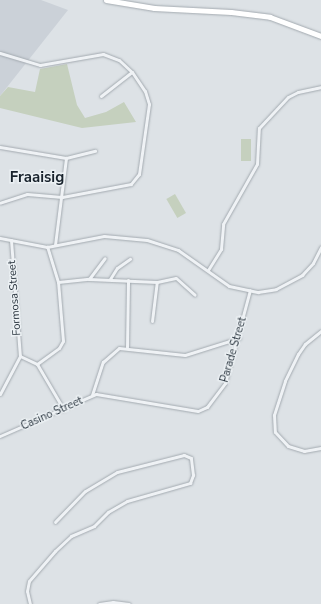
<!DOCTYPE html>
<style>
body{margin:0}
#map{position:relative;width:321px;height:604px;overflow:hidden;background:#dde2e6;font-family:"Nunito Sans",sans-serif}
div>[style]{position:absolute}
[style*='--x']{left:calc(var(--x)*1px);top:calc(var(--y)*1px);width:calc(var(--w)*1px);rotate:calc(var(--a)*1deg)}
.built>*{inset:0;background:#cbd1d8}
.green>*{inset:0;background:#c5d0be;transform-origin:0 0}
.roads{filter:drop-shadow(0 0 1px #a3aab0) drop-shadow(0 0 1px #a3aab0)}
.minor>*{height:3px;margin:-1.5px;padding:0 1.5px;transform-origin:1.5px;border-radius:1.5px;background:#eff2f5}
.trunk>*{height:5px;margin:-2.5px;padding:0 2.5px;transform-origin:2.5px;border-radius:2.5px;background:#fff}
span{translate:-50% -50%;white-space:nowrap;text-align:center;line-height:1.15;-webkit-text-stroke:3px #ecf1f4;paint-order:stroke}
.street-label{font-size:11px;color:#27323c}
.district-label{font-size:15px;color:#19232d;font-weight:700}
</style>
<div id="map">
<div class="built">
<i style="clip-path:polygon(0 0,41px 0,68px 10px,0 96px)"></i>
</div>
<div class="green">
<i style="clip-path:polygon(67px 64px,77px 105px,85px 118px,106px 112px,124px 102px,136px 122px,82px 128px,0 108px,0 96px,8px 87px,35px 92px,40px 69px)"></i>
<i style="left:241px;top:139px;width:10px;height:22px"></i>
<i style="left:175px;top:194px;width:22px;height:10px;rotate:60deg"></i>
</div>
<div class="roads">
<div class="minor">
<i style="--x:0;--y:53;--w:42;--a:16.7"></i>
<i style="--x:40;--y:65;--w:64;--a:-9.9"></i>
<i style="--x:103;--y:54;--w:17;--a:21"></i>
<i style="--x:119;--y:60;--w:18;--a:43"></i>
<i style="--x:132;--y:72;--w:23;--a:56"></i>
<i style="--x:145;--y:91;--w:14;--a:73"></i>
<i style="--x:149;--y:104;--w:71;--a:98.1"></i>
<i style="--x:139;--y:174;--w:13;--a:129"></i>
<i style="--x:131;--y:184;--w:70;--a:169.3"></i>
<i style="--x:62;--y:197;--w:35;--a:-175"></i>
<i style="--x:27;--y:194;--w:28;--a:162"></i>
<i style="--x:101;--y:96;--w:39;--a:-38"></i>
<i style="--x:0;--y:147;--w:67;--a:9.5"></i>
<i style="--x:66;--y:158;--w:30;--a:-14"></i>
<i style="--x:0;--y:238;--w:48;--a:10.8"></i>
<i style="--x:47;--y:247;--w:58;--a:-10.9"></i>
<i style="--x:104;--y:236;--w:43;--a:5.3"></i>
<i style="--x:147;--y:240;--w:33;--a:18"></i>
<i style="--x:178;--y:250;--w:62;--a:35.2"></i>
<i style="--x:229;--y:286;--w:30;--a:12"></i>
<i style="--x:258;--y:292;--w:18;--a:-9"></i>
<i style="--x:276;--y:289;--w:30;--a:-28"></i>
<i style="--x:302;--y:275;--w:16;--a:-47"></i>
<i style="--x:313;--y:263;--w:18;--a:-63"></i>
<i style="--x:11;--y:240;--w:116;--a:85.6"></i>
<i style="--x:55;--y:245;--w:88;--a:-82.8"></i>
<i style="--x:208;--y:270;--w:25;--a:-58"></i>
<i style="--x:221;--y:249;--w:25;--a:-85"></i>
<i style="--x:223;--y:224;--w:69;--a:-60.5"></i>
<i style="--x:257;--y:164;--w:36;--a:-87"></i>
<i style="--x:259;--y:128;--w:42;--a:-46.9"></i>
<i style="--x:288;--y:97;--w:11;--a:-27"></i>
<i style="--x:298;--y:92;--w:24;--a:-12"></i>
<i style="--x:89;--y:279;--w:26;--a:-53"></i>
<i style="--x:110;--y:279;--w:13;--a:-58"></i>
<i style="--x:117;--y:268;--w:16;--a:-35"></i>
<i style="--x:58;--y:282;--w:31;--a:-6"></i>
<i style="--x:89;--y:279;--w:68;--a:2.5"></i>
<i style="--x:157;--y:282;--w:19;--a:-12"></i>
<i style="--x:176;--y:278;--w:25;--a:42"></i>
<i style="--x:152;--y:321;--w:39;--a:-83"></i>
<i style="--x:321;--y:331;--w:21;--a:141"></i>
<i style="--x:305;--y:344;--w:12;--a:125"></i>
<i style="--x:298;--y:354;--w:30;--a:116"></i>
<i style="--x:285;--y:381;--w:36;--a:108"></i>
<i style="--x:274;--y:415;--w:17;--a:87"></i>
<i style="--x:275;--y:432;--w:19;--a:47"></i>
<i style="--x:288;--y:446;--w:17;--a:17"></i>
<i style="--x:304;--y:451;--w:17;--a:-10"></i>
<i style="--x:127;--y:347;--w:67;--a:-89.1"></i>
<i style="--x:20;--y:356;--w:19;--a:25"></i>
<i style="--x:37;--y:364;--w:27;--a:-36"></i>
<i style="--x:59;--y:348;--w:8;--a:-60"></i>
<i style="--x:63;--y:341;--w:59;--a:-94.8"></i>
<i style="--x:58;--y:282;--w:37;--a:-107"></i>
<i style="--x:37;--y:364;--w:53;--a:59.6"></i>
<i style="--x:0;--y:394;--w:43;--a:-62.2"></i>
<i style="--x:92;--y:395;--w:35;--a:-72"></i>
<i style="--x:103;--y:362;--w:21;--a:-41"></i>
<i style="--x:119;--y:348;--w:66;--a:6.1"></i>
<i style="--x:185;--y:355;--w:57;--a:-17.5"></i>
<i style="--x:0;--y:436;--w:105;--a:-23.6"></i>
<i style="--x:96;--y:394;--w:103;--a:9.5"></i>
<i style="--x:198;--y:411;--w:10;--a:-24"></i>
<i style="--x:207;--y:407;--w:30;--a:-53"></i>
<i style="--x:225;--y:383;--w:96;--a:-75"></i>
<i style="--x:30;--y:604;--w:13;--a:-103"></i>
<i style="--x:27;--y:591;--w:10;--a:-79"></i>
<i style="--x:29;--y:581;--w:40;--a:-49"></i>
<i style="--x:55;--y:551;--w:22;--a:-43"></i>
<i style="--x:71;--y:536;--w:25;--a:-23"></i>
<i style="--x:94;--y:526;--w:20;--a:-45"></i>
<i style="--x:108;--y:512;--w:22;--a:-30"></i>
<i style="--x:127;--y:501;--w:66;--a:-15.9"></i>
<i style="--x:190;--y:483;--w:9;--a:-69"></i>
<i style="--x:193;--y:475;--w:17;--a:-97"></i>
<i style="--x:191;--y:458;--w:8;--a:-157"></i>
<i style="--x:184;--y:455;--w:69;--a:165.8"></i>
<i style="--x:117;--y:472;--w:37;--a:149"></i>
<i style="--x:85;--y:491;--w:43;--a:134.1"></i>
<i style="--x:99;--y:604;--w:14;--a:-8"></i>
<i style="--x:113;--y:602;--w:16;--a:7"></i>
</div>
<div class="trunk">
<i style="--x:106;--y:0;--w:49;--a:9.5"></i>
<i style="--x:154;--y:8;--w:77;--a:3"></i>
<i style="--x:231;--y:12;--w:39;--a:7"></i>
<i style="--x:270;--y:17;--w:54;--a:20.4"></i>
</div>
</div>
<div class="street-label">
<span style="left:15px;top:298px;rotate:-94deg">Formosa Street</span>
<span style="left:234px;top:350px;rotate:-74deg">Parade Street</span>
<span style="left:52px;top:414px;rotate:-24deg">Casino Street</span>
</div>
<div class="district-label">
<span style="left:37px;top:178px">Fraaisig</span>
</div>
</div>
